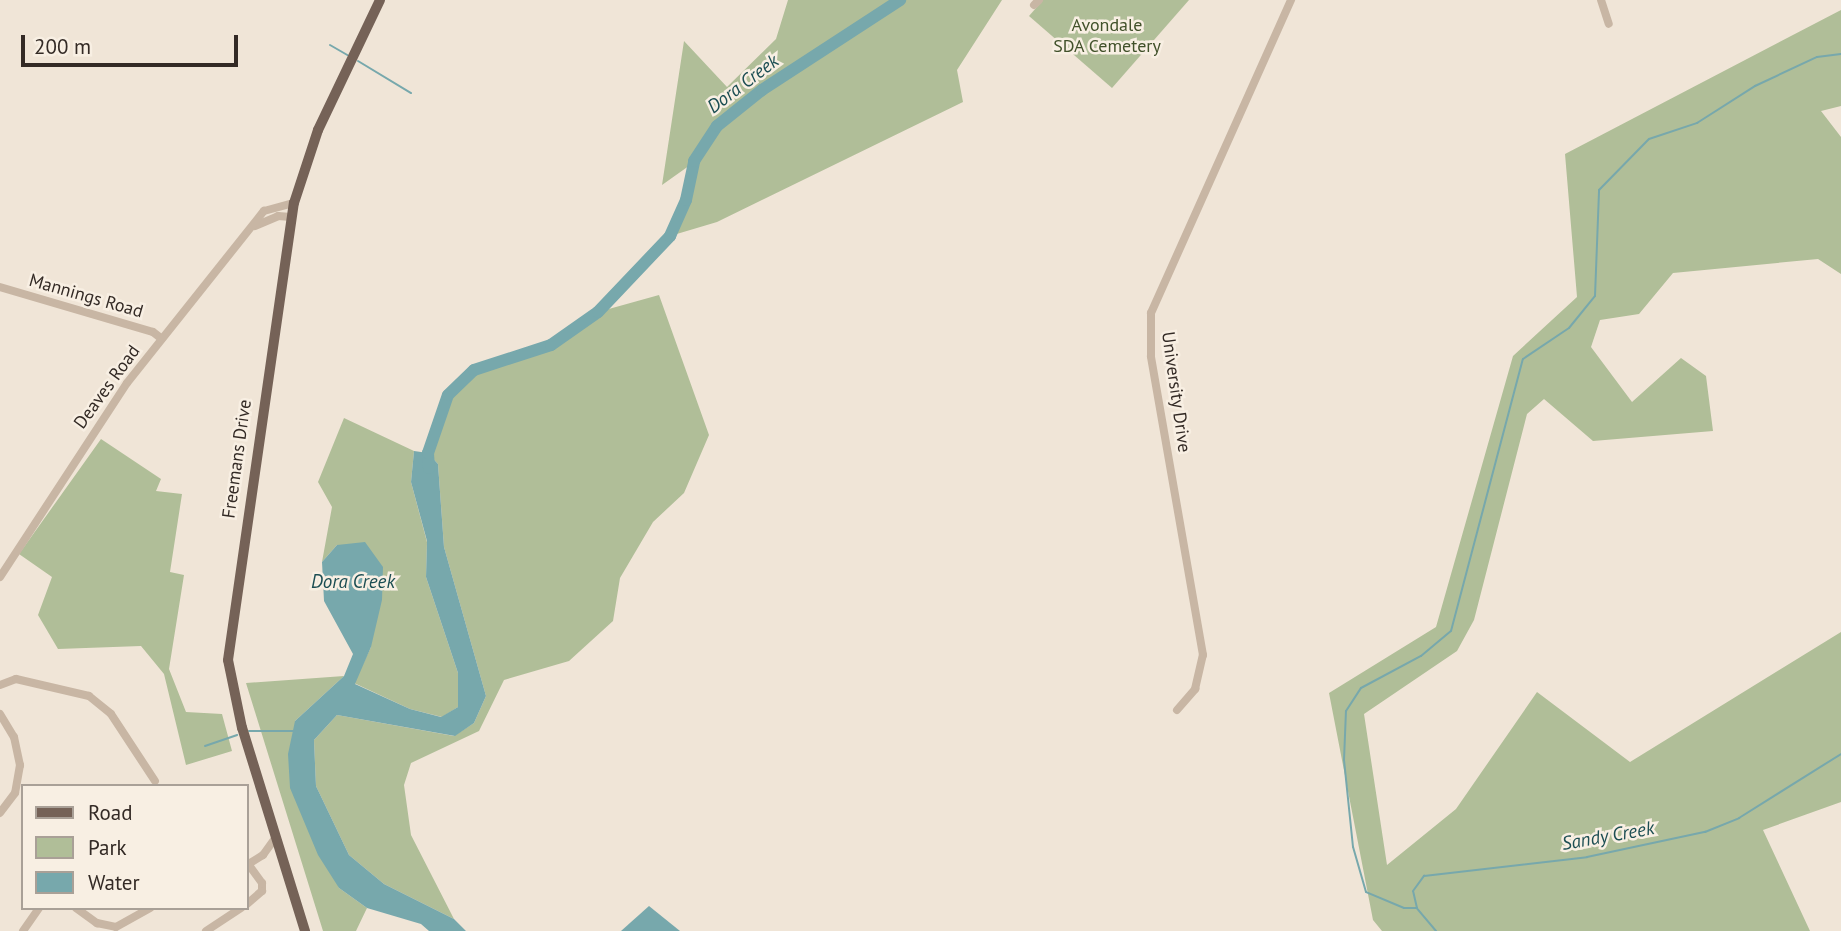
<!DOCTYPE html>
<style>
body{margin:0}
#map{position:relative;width:1841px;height:931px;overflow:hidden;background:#f0e5d7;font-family:"PT Sans",sans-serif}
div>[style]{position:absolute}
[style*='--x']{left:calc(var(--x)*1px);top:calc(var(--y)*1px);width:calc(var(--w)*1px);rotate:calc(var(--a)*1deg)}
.green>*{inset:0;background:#b0be98}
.water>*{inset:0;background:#77a8ac}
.stream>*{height:2px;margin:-1px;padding:0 1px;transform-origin:1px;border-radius:1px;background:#77a8ac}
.river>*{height:12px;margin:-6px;padding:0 6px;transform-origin:6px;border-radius:6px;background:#77a8ac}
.minor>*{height:8px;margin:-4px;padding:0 4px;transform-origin:4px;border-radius:4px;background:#c8b6a4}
.major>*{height:10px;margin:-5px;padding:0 5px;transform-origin:5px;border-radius:5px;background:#756257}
span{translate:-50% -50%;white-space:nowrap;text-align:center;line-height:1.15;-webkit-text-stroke:5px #f8efe3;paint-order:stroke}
.park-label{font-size:18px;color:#41512a}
.street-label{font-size:18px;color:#332a25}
.water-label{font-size:19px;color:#1c4e53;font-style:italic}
.legend{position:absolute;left:21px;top:784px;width:228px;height:126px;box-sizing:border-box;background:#f8efe3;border:2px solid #a9a097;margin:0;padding:9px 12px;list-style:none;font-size:21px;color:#332a25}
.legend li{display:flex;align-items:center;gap:14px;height:35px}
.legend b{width:35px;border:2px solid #a9a097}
.scale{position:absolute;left:21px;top:35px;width:217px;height:32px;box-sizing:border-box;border:4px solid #332a25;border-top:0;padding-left:9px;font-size:21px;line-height:24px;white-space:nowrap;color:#332a25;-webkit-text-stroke:5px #f8efe3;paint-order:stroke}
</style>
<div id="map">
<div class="green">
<i style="clip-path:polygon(788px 0,1002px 0,957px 70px,963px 102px,717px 222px,670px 236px,686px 200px,693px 163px,662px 185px,684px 41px,727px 87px,776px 39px)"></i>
<i style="clip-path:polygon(1043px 0,1189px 0,1112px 88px,1029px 16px)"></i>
<i style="clip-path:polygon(1841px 10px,1841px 106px,1821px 111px,1841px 137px,1841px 274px,1818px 259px,1673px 273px,1639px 314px,1600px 320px,1591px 347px,1632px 402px,1681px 358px,1706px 376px,1713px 431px,1593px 441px,1544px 399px,1527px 414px,1474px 620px,1457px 651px,1364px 714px,1387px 865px,1456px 809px,1537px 692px,1630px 762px,1841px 632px,1841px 802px,1763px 830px,1810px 931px,1382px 931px,1373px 920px,1329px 693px,1436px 627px,1513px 356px,1577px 297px,1565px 154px)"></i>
<i style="clip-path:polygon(659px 295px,709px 435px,684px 493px,653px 522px,620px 578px,613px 621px,569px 661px,504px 680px,479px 731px,411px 763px,404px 785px,411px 835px,454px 919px,384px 884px,349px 855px,316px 786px,314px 740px,337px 715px,454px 736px,474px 723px,486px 696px,444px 547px,438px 464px,428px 453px,448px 395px,474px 370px,551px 345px,598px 312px)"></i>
<i style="clip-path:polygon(344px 418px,414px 451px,411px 482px,427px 542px,426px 577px,458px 673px,458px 707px,442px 717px,410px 709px,354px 683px,371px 647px,337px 545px,322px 562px,332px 507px,318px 482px)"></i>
<i style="clip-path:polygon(101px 439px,161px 479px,156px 491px,182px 494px,170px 572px,184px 575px,169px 669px,186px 712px,222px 714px,232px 751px,186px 765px,164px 674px,141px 646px,58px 649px,38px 615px,52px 577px,19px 554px)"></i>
<i style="clip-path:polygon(344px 676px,295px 721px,339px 888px,367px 908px,356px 931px,323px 931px,246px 683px)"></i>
</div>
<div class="water">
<i style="clip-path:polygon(414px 451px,428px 453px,438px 464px,444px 547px,486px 696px,474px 723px,455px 736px,337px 715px,314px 740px,316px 786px,349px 855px,384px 884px,454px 919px,466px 931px,429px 931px,421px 924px,367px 908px,339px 888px,318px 855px,290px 788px,288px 754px,295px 721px,344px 676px,353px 654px,324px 601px,322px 562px,337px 545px,365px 542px,383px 567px,382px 600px,371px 647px,355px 684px,410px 709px,441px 717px,458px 707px,458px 673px,426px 577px,427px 541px,411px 482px)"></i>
<i style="clip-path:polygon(649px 906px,680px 931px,621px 931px)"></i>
</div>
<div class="stream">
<i style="--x:330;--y:45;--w:20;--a:30"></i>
<i style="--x:358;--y:61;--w:62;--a:31.1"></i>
<i style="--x:249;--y:731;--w:44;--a:0"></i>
<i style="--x:205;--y:746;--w:34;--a:-19"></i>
<i style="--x:1417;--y:908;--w:13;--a:180"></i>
<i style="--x:1404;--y:908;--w:41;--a:-157.2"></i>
<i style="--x:1366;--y:892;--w:47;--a:-106.1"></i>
<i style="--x:1353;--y:847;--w:87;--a:-95.9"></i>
<i style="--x:1344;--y:760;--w:49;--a:-87.7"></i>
<i style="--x:1346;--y:711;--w:27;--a:-57"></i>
<i style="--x:1361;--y:688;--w:68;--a:-28.1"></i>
<i style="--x:1421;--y:656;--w:39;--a:-40"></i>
<i style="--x:1451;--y:631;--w:281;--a:-75.2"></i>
<i style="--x:1523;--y:359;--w:55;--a:-34"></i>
<i style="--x:1569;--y:328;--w:41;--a:-50.9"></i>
<i style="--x:1595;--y:296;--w:106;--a:-87.8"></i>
<i style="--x:1599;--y:190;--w:71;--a:-45.6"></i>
<i style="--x:1649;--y:139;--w:51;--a:-18.4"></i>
<i style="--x:1697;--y:123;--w:69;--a:-32.5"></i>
<i style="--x:1755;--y:86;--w:68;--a:-25.1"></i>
<i style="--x:1817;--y:57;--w:24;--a:-7"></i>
<i style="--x:1436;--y:931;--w:30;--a:-130"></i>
<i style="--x:1417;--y:908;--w:17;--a:-103"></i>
<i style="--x:1413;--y:891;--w:19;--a:-54"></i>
<i style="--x:1424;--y:876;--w:164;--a:-6.6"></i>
<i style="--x:1587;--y:857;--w:121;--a:-12"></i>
<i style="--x:1705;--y:832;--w:37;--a:-22"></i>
<i style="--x:1739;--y:818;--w:120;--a:-32.1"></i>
</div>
<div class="river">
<i style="--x:429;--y:468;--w:15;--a:-94"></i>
<i style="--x:428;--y:453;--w:61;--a:-71"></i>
<i style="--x:448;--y:395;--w:36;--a:-44"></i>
<i style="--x:474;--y:370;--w:81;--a:-18"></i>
<i style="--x:551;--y:345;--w:57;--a:-35.1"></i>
<i style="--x:598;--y:312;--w:105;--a:-46.5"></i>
<i style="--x:670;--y:236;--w:39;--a:-66"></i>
<i style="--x:686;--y:200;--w:40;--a:-78"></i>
<i style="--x:694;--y:161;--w:42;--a:-56.7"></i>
<i style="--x:717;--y:126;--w:58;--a:-38.7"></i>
<i style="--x:762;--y:90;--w:165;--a:-33.1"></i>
</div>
<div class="minor">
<i style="--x:1601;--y:0;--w:25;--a:72"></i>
<i style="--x:1034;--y:5;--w:7;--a:-45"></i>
<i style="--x:255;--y:226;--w:25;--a:-23"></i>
<i style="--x:278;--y:216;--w:13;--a:4"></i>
<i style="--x:0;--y:287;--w:159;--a:16.4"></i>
<i style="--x:153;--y:332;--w:11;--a:38"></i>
<i style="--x:0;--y:577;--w:232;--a:-56.8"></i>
<i style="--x:127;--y:383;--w:220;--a:-51.5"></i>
<i style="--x:264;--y:211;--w:31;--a:-15"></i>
<i style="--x:0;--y:685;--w:17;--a:-21"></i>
<i style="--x:16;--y:679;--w:75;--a:13.1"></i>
<i style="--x:89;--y:696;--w:28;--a:39"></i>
<i style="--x:111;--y:714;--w:80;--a:56.7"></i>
<i style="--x:1177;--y:710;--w:28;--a:-49"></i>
<i style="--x:1195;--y:689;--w:35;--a:-77"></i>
<i style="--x:1203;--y:655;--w:303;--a:-99.9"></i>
<i style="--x:1151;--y:356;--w:43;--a:-90"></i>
<i style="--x:1151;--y:313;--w:343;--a:-65.9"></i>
<i style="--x:0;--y:714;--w:27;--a:59"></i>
<i style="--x:14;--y:737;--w:29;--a:78"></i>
<i style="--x:20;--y:765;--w:28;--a:100"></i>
<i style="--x:15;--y:793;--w:25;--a:127"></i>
<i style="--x:247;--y:865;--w:19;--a:-32"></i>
<i style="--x:263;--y:855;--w:22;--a:-54"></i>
<i style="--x:247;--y:904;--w:20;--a:-41"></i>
<i style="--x:262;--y:891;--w:8;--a:-90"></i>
<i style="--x:262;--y:883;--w:24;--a:-126"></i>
<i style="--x:76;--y:908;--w:26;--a:36"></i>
<i style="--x:97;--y:923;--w:19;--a:12"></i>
<i style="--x:116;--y:927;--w:39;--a:-29"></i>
<i style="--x:23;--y:931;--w:28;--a:-55"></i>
<i style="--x:206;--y:931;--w:42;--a:-33.3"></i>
</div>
<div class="major">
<i style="--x:305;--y:931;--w:213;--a:-107.2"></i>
<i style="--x:242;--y:728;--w:69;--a:-101.6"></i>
<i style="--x:228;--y:660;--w:462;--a:-81.8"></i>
<i style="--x:294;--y:203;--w:77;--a:-71.8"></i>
<i style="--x:318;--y:130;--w:144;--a:-64.5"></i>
</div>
<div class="park-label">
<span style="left:1107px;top:36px">Avondale<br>SDA Cemetery</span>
</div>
<div class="street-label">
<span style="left:86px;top:296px;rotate:16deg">Mannings Road</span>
<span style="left:107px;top:387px;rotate:-54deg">Deaves Road</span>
<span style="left:1176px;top:392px;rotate:82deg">University Drive</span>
<span style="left:237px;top:459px;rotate:-82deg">Freemans Drive</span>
</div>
<div class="water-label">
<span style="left:743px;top:84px;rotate:-37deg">Dora Creek</span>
<span style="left:353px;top:582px">Dora Creek</span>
<span style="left:1608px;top:836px;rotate:-10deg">Sandy Creek</span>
</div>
<ul class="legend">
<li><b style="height:9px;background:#756257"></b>Road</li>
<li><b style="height:19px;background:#b0be98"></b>Park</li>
<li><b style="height:19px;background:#77a8ac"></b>Water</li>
</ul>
<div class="scale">200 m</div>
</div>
